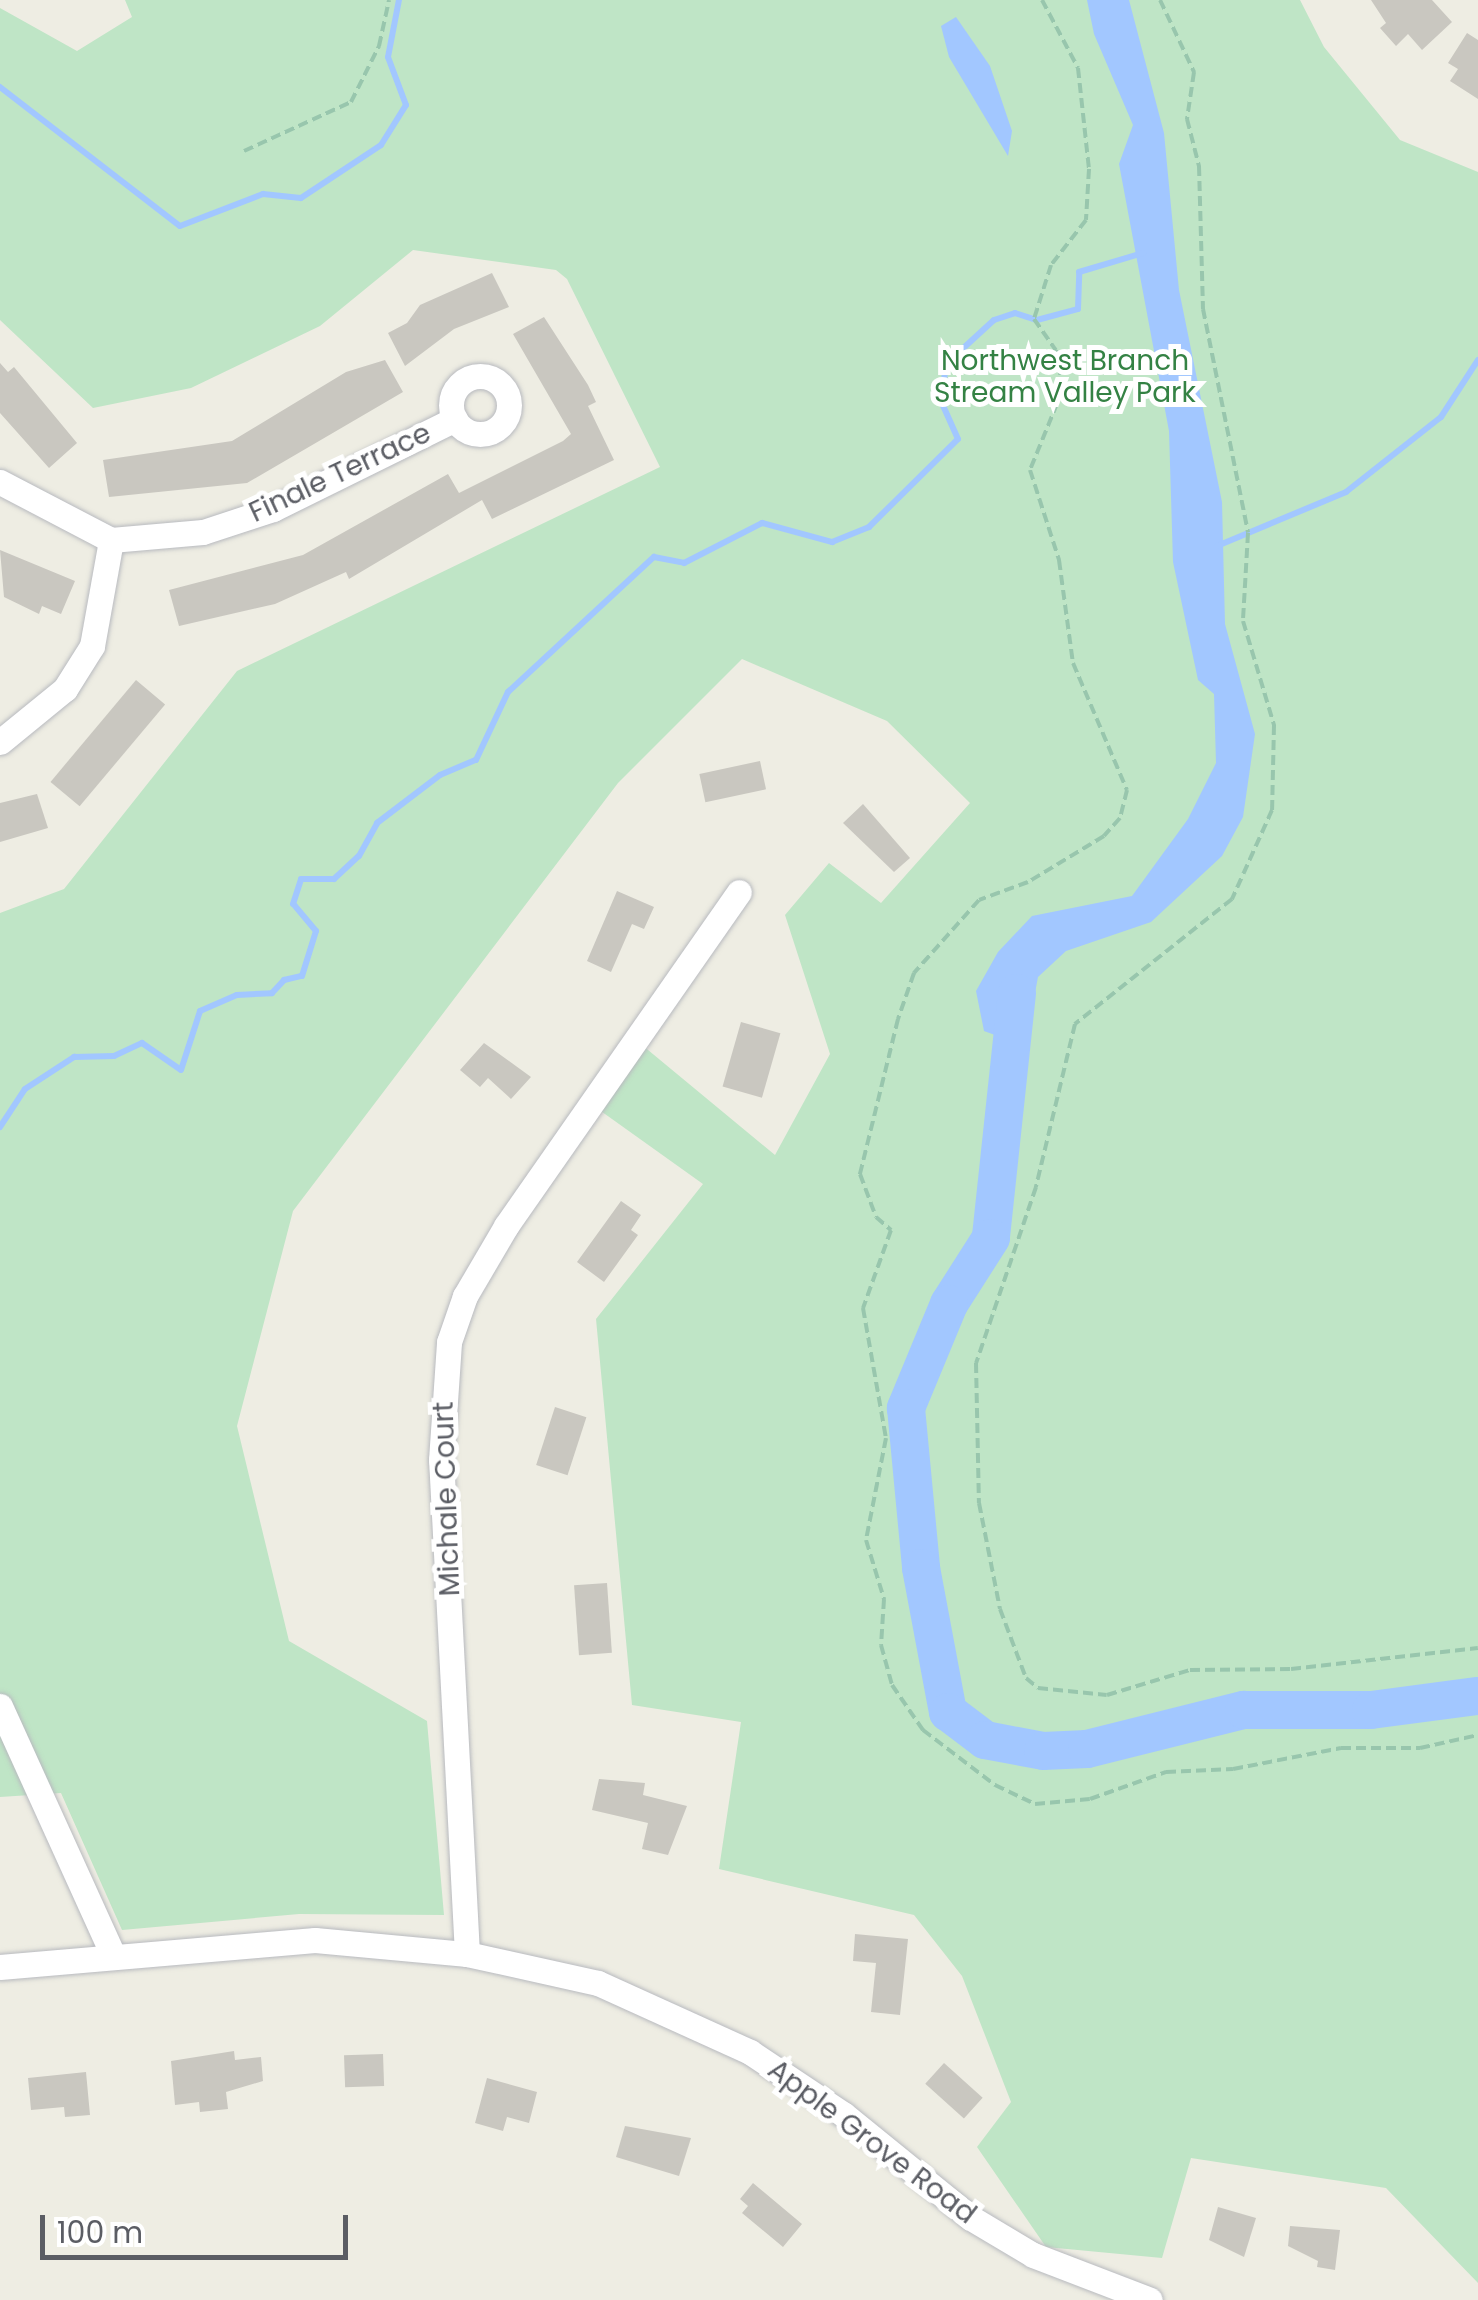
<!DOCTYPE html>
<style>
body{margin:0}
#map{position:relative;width:1478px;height:2300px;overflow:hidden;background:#eeede3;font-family:Poppins,sans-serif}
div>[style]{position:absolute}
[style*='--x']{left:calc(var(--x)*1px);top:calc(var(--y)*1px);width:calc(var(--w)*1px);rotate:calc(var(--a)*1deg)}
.green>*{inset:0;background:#bfe5c6}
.water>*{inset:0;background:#a2c7ff}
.stream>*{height:6px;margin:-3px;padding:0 3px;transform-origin:3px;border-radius:3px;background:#a2c7ff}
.river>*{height:38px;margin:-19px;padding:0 19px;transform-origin:19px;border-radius:19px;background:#a2c7ff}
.building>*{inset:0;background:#c9c7c0;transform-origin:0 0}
.path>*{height:4px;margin-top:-2px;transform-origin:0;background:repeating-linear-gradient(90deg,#98c6ad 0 10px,transparent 0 15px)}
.roads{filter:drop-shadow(0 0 2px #b8babf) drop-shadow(0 0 2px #b8babf)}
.minor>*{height:25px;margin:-12.5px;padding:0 12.5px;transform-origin:12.5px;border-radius:12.5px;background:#fff}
.minor>.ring{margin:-12.5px;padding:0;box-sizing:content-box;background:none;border:25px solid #fff;border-radius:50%}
span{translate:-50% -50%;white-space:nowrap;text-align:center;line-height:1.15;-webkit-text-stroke:10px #fff;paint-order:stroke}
.park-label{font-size:28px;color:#348244}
.street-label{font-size:28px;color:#5b5d64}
.scale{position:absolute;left:40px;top:2215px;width:308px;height:45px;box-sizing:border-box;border:5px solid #5b5d64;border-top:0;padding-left:12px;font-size:30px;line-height:35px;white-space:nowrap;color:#5b5d64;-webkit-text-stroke:8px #fff;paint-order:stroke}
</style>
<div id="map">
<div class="green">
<i style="clip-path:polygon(125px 0,1300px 0,1324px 47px,1400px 140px,1478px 172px,1478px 2283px,1386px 2188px,1191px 2158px,1162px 2258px,1046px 2247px,977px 2147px,1011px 2102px,962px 1976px,914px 1915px,719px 1869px,741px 1722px,632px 1705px,596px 1319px,703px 1184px,598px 1109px,642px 1045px,775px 1155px,830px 1054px,785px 915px,829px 863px,881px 903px,970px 803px,887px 721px,742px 659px,618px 783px,293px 1211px,237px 1426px,289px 1641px,427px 1721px,444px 1915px,299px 1914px,122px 1930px,61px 1793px,0 1797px,0 913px,64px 889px,237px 671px,660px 467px,567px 279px,556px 270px,413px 250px,320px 326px,191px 388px,93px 408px,0 320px,0 8px,77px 51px,132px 17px)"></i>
</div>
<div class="water">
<i style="clip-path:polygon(1087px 0,1129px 0,1164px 133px,1179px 290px,1222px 502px,1225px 624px,1255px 734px,1243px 817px,1222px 856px,1151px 922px,1066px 951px,1038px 977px,1025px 1046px,984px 1031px,976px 991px,998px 952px,1032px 916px,1132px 896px,1188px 819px,1216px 763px,1214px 694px,1198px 680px,1173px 562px,1169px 431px,1119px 164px,1133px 125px,1094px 34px)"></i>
<i style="clip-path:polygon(956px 17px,990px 66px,1012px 131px,1008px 156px,949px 57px,941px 26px)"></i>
</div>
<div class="stream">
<i style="--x:0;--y:87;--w:227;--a:37.7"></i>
<i style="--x:180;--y:226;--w:89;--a:-21.1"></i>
<i style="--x:263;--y:194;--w:38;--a:6"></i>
<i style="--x:301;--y:198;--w:96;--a:-33.5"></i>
<i style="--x:381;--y:145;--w:47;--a:-58"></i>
<i style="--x:406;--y:105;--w:51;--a:-110.6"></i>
<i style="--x:388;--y:57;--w:58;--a:-79.1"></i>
<i style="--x:1217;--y:546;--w:140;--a:-22.7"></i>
<i style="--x:1346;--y:492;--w:121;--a:-38.3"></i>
<i style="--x:1441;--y:417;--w:68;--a:-57"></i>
<i style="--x:0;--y:1127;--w:45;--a:-56.7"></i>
<i style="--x:25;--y:1089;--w:59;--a:-33.1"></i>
<i style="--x:74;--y:1057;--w:40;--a:-1.4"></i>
<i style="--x:114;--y:1056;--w:31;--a:-25"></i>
<i style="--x:142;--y:1043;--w:47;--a:34.7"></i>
<i style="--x:181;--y:1070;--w:62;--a:-72.1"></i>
<i style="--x:200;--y:1011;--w:40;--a:-23.4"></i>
<i style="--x:237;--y:995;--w:35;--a:-3"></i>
<i style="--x:272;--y:993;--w:18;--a:-47"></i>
<i style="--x:284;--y:980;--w:18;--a:-13"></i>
<i style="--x:302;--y:976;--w:47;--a:-72.7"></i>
<i style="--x:316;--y:931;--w:35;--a:-130"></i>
<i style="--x:293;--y:904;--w:26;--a:-72"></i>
<i style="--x:301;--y:879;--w:33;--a:0"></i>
<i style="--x:334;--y:879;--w:34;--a:-43"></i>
<i style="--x:359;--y:856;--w:38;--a:-61"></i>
<i style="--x:377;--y:823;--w:79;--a:-37.3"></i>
<i style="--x:440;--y:775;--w:39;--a:-23"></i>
<i style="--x:476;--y:760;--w:75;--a:-64.8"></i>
<i style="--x:508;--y:692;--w:199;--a:-42.8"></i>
<i style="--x:654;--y:557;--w:31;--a:11"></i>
<i style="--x:684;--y:563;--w:88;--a:-27.1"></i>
<i style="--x:762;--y:523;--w:73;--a:15.2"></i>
<i style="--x:832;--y:542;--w:40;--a:-22"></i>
<i style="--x:869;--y:527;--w:125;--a:-44.7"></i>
<i style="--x:958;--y:439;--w:42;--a:-114.1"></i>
<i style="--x:941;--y:401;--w:37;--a:-82"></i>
<i style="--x:946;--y:364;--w:65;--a:-42.5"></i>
<i style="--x:994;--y:320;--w:22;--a:-18"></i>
<i style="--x:1015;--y:313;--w:23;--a:18"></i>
<i style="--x:1037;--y:320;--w:42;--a:-15"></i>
<i style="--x:1078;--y:309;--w:37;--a:-88"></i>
<i style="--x:1079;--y:272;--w:67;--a:-16.5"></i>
</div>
<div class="river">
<i style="--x:1017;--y:993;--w:246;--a:96.1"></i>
<i style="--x:991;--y:1238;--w:78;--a:122.5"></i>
<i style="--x:949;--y:1304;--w:113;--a:112.5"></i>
<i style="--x:906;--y:1408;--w:161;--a:84.6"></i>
<i style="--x:921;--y:1568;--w:147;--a:79.4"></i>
<i style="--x:948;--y:1712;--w:46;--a:37.1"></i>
<i style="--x:985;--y:1740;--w:59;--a:10.7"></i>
<i style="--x:1043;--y:1751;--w:44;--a:-2.6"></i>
<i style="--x:1087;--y:1749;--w:162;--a:-14"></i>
<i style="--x:1244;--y:1710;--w:127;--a:0"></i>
<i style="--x:1371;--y:1710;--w:108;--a:-7.5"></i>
</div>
<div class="building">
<i style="clip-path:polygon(1371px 0,1432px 0,1452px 22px,1422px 50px,1408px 34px,1396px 46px,1380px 28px,1386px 23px)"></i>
<i style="clip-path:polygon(1467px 33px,1478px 40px,1478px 99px,1450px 81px,1458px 69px,1448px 63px)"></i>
<i style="clip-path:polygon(492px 273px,509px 307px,454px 329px,405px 366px,388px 333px,407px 323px,420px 305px)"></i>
<i style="clip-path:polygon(544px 317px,588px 385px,596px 402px,588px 406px,614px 460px,492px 519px,482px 500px,349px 579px,346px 572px,275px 604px,179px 626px,169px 590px,303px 555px,448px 474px,459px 493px,563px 441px,571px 434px,513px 334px)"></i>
<i style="clip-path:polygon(385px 360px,403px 392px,247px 483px,109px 497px,103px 460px,232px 441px,346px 372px)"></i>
<i style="clip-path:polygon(0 363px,8px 372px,14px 367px,77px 443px,49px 468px,0 413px)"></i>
<i style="clip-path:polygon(0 550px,75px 581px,61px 614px,42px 606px,39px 614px,4px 597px)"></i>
<i style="left:136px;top:680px;width:38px;height:133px;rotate:40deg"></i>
<i style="left:760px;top:761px;width:29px;height:62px;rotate:78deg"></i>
<i style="clip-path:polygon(37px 794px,48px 828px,0 842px,0 803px)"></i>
<i style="clip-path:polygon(863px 804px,910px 858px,894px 872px,843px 823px)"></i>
<i style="clip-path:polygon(617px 891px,654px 907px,644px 929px,632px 924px,611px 972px,587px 961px)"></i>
<i style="left:741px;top:1022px;width:41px;height:67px;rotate:16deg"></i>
<i style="clip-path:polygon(484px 1043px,531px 1077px,511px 1099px,488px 1078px,480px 1087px,460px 1070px)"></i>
<i style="clip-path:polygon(621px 1201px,641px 1215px,631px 1230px,638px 1235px,604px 1282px,577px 1262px)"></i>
<i style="left:555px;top:1407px;width:33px;height:61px;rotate:18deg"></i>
<i style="left:607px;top:1583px;width:70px;height:33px;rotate:86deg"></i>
<i style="clip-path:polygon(599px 1779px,645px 1783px,643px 1795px,687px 1806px,668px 1855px,642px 1849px,648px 1823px,592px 1810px)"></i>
<i style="clip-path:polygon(855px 1934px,908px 1939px,900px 2015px,871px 2012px,876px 1963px,853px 1961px)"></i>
<i style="clip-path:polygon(234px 2051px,235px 2060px,261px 2057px,263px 2081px,226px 2092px,228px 2109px,200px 2112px,199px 2102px,175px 2105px,171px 2061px)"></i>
<i style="left:383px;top:2054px;width:32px;height:39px;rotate:88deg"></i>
<i style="left:944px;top:2063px;width:52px;height:28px;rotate:42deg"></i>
<i style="clip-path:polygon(86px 2072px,90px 2115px,65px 2117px,64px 2107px,31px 2110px,28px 2078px)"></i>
<i style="clip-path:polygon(487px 2078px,537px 2092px,529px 2123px,507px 2117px,503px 2131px,475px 2123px)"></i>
<i style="clip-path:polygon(625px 2126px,691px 2138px,679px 2176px,616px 2157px)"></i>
<i style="clip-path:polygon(753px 2183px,802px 2224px,783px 2247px,742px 2213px,748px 2206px,740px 2199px)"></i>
<i style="clip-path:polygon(1218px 2207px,1256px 2218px,1244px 2257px,1209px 2240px)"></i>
<i style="clip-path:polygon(1290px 2226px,1340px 2230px,1335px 2270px,1317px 2267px,1318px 2261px,1288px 2246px)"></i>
</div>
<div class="path">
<i style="--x:1042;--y:0;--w:77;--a:62.1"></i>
<i style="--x:1078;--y:68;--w:102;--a:83.8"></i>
<i style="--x:1089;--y:169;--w:51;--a:93.4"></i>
<i style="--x:1086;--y:220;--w:57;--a:127.9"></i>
<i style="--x:1051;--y:265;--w:57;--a:107.5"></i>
<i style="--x:1034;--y:319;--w:38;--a:55"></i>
<i style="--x:1056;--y:350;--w:40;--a:80"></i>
<i style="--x:1063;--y:389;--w:87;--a:112.2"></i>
<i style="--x:1030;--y:470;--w:95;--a:72.1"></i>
<i style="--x:1059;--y:560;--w:104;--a:82.3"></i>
<i style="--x:1073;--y:663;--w:138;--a:67"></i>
<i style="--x:1127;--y:790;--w:29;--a:104"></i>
<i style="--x:1120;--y:818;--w:24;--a:132"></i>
<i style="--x:1104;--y:836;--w:89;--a:148.8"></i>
<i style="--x:1028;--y:882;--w:52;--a:159.8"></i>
<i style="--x:979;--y:900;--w:98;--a:131.7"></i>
<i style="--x:914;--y:973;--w:49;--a:109.2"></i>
<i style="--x:898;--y:1019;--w:160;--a:103.8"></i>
<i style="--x:860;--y:1174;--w:46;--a:69.6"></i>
<i style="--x:876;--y:1217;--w:20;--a:41"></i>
<i style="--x:891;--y:1230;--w:83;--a:109.7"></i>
<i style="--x:863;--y:1308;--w:132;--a:80"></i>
<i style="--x:886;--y:1438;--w:104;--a:101.1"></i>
<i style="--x:866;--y:1540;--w:62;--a:73"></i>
<i style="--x:884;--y:1599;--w:46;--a:93.7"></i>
<i style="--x:881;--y:1645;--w:41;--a:74.6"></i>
<i style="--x:892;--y:1685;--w:55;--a:55.4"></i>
<i style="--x:923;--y:1730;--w:91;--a:37.4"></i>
<i style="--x:995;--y:1785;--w:44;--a:25.4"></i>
<i style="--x:1035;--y:1804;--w:55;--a:-5.2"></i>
<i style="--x:1090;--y:1799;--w:81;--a:-19.6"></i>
<i style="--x:1166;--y:1772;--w:67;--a:-2.6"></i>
<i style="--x:1233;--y:1769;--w:110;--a:-11"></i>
<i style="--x:1341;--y:1748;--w:79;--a:0"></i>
<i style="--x:1420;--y:1748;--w:59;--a:-12.6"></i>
<i style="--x:1160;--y:0;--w:80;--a:64.7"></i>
<i style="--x:1194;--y:72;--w:48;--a:98.5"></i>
<i style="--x:1187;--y:119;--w:49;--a:75.7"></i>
<i style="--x:1199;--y:166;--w:143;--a:88.4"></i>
<i style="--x:1203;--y:309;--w:228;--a:78.6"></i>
<i style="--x:1248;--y:533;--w:88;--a:93.3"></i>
<i style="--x:1243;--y:621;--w:109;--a:73.4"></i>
<i style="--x:1274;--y:725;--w:85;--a:91.3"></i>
<i style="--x:1272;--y:810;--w:98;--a:114.2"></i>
<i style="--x:1232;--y:899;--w:201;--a:141.5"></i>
<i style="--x:1075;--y:1024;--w:168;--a:103.5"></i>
<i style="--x:1036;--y:1187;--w:186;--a:108.8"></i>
<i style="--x:976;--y:1363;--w:140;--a:88.8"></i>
<i style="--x:979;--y:1503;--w:108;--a:78.8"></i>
<i style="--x:1000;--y:1609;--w:74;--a:69.4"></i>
<i style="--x:1026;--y:1678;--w:16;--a:40"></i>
<i style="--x:1038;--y:1688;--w:69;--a:5.8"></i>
<i style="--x:1107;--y:1695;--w:87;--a:-16.8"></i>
<i style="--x:1190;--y:1670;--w:101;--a:-0.6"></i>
<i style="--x:1291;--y:1669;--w:188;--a:-6.4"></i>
<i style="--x:244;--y:151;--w:118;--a:-24.6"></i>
<i style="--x:351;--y:102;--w:63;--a:-63.4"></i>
<i style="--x:379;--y:46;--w:47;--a:-77.7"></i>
</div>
<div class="roads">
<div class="minor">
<i class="ring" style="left:451px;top:376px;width:33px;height:33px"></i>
<i style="--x:0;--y:482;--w:125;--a:27.6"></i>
<i style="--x:111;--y:540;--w:92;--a:-5"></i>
<i style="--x:203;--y:532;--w:74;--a:-18.2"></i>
<i style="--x:273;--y:509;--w:203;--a:-26.3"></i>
<i style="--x:0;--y:742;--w:84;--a:-39.2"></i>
<i style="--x:65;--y:689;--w:51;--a:-57.9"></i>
<i style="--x:92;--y:646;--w:108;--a:-79.8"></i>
<i style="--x:0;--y:1706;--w:273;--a:65.6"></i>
<i style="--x:467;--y:1954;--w:495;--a:-93"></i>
<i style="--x:441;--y:1460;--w:118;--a:-86.1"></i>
<i style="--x:449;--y:1342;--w:49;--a:-70.8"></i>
<i style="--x:465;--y:1296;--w:81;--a:-59.6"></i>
<i style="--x:506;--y:1226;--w:407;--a:-55.1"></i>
<i style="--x:0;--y:1967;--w:316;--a:-4.9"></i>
<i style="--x:315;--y:1940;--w:153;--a:5.3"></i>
<i style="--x:467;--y:1954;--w:134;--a:12.5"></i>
<i style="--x:598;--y:1983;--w:167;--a:24.4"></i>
<i style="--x:750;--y:2052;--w:112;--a:33.7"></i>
<i style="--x:843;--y:2114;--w:165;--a:39.1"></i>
<i style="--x:971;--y:2218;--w:72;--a:30.8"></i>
<i style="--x:1033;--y:2255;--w:125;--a:21"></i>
</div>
</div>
<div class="park-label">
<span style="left:1065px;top:377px">Northwest Branch<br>Stream Valley Park</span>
</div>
<div class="street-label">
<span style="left:340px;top:473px;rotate:-25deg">Finale Terrace</span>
<span style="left:447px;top:1499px;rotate:-92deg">Michale Court</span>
<span style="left:872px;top:2142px;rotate:37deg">Apple Grove Road</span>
</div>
<div class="scale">100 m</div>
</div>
